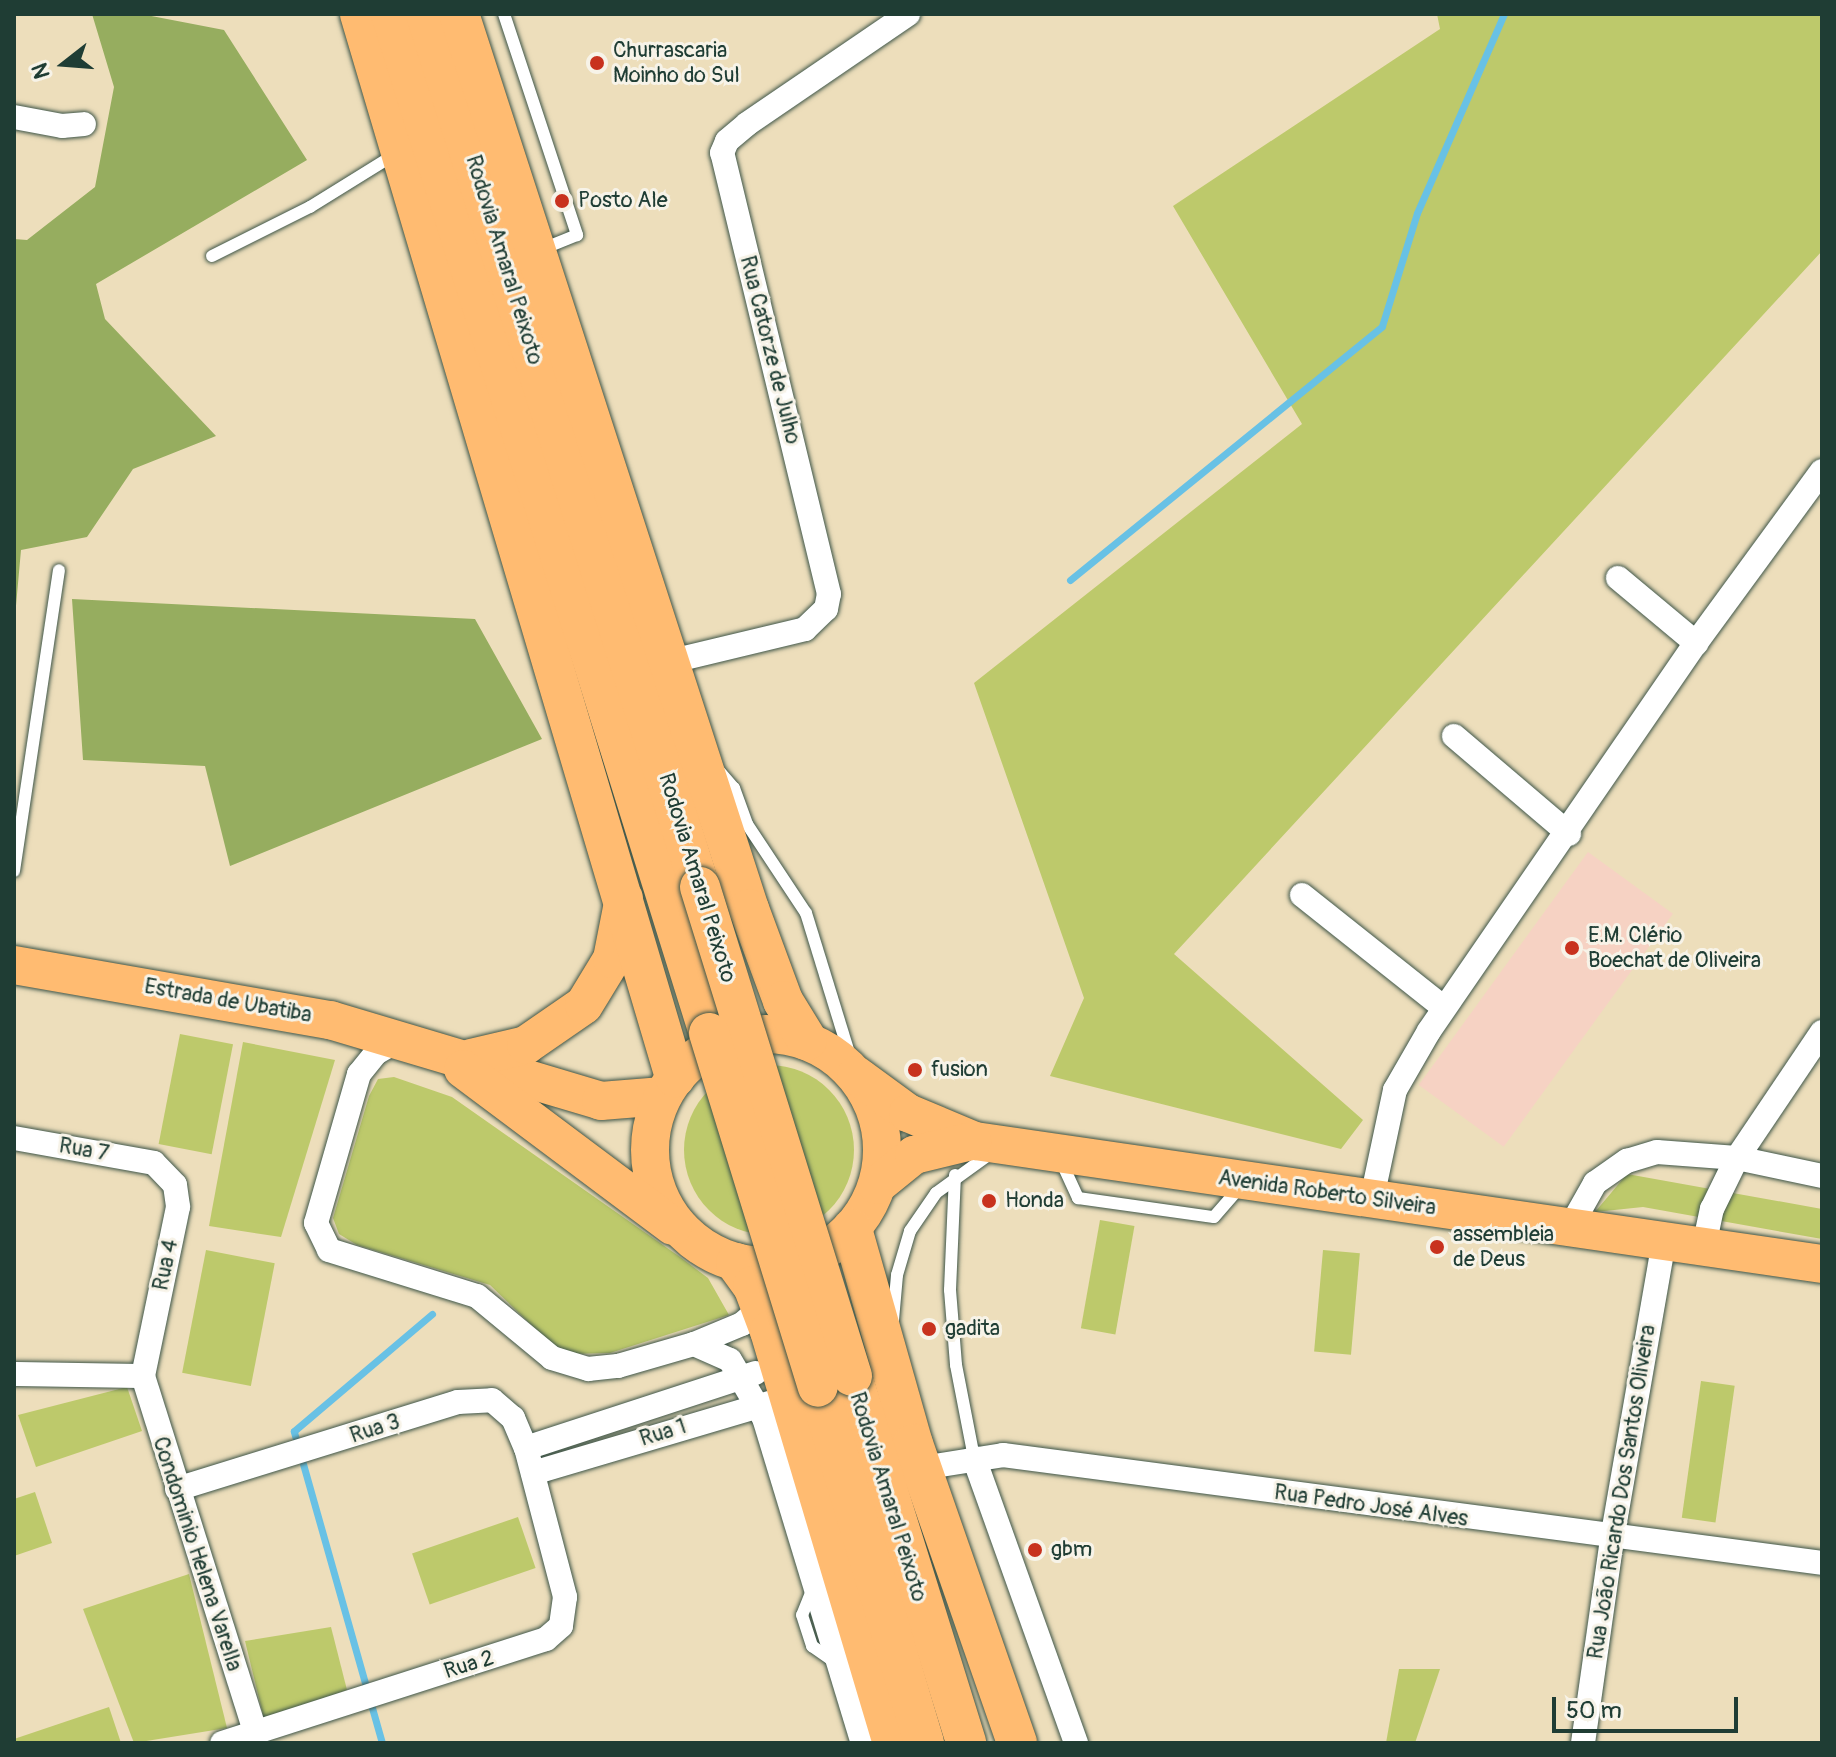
<!DOCTYPE html>
<meta charset="utf-8">
<style>
body{margin:0}
#map{position:relative;width:1836px;height:1757px;overflow:hidden;background:#eddebb;font-family:Pangolin,sans-serif}
div>[style]{position:absolute}
[style*='--x']{left:calc(var(--x)*1px);top:calc(var(--y)*1px);width:calc(var(--w)*1px);rotate:calc(var(--a)*1deg)}
.built>*{inset:0;background:#f6d2c3;transform-origin:0 0}
.green>*{inset:0;background:#bdc96b;transform-origin:0 0}
.round{border-radius:50%}
.forest>*{inset:0;background:#96ad5f}
.stream>*{height:7px;margin:-3.5px;padding:0 3.5px;transform-origin:3.5px;border-radius:3.5px;background:#68c1e5}
.roads{filter:drop-shadow(0 0 2px #3e5548) drop-shadow(0 0 2px #3e5548)}
.service>*{height:12px;margin:-6px;padding:0 6px;transform-origin:6px;border-radius:6px;background:#fff}
.minor>*{height:24px;margin:-12px;padding:0 12px;transform-origin:12px;border-radius:12px;background:#fff}
.primary>*{height:38px;margin:-19px;padding:0 19px;transform-origin:19px;border-radius:19px;background:#ffbb71}
.primary>.ring{margin:-19px;padding:0;box-sizing:content-box;background:none;border:38px solid #ffbb71;border-radius:50%}
.trunk>*{height:40px;margin:-20px;padding:0 20px;transform-origin:20px;border-radius:20px;background:#ffbb71}
.bridges{filter:drop-shadow(0 0 2px #3e5548) drop-shadow(0 0 2px #3e5548)}
.trunk-bridge>*{height:40px;margin:-20px;padding:0 20px;transform-origin:20px;border-radius:20px;background:#ffbb71}
.dots>*{width:22px;height:22px;translate:-50% -50%;box-sizing:border-box;border:4px solid #f7f3e8;border-radius:50%}
span{translate:-50% -50%;white-space:nowrap;text-align:center;line-height:1.15;-webkit-text-stroke:6px #f7f3e8;paint-order:stroke}
.poi-label{font-size:22px;color:#1f3d34}
.left{translate:0 -50%;text-align:left}
.street-label{font-size:22px;color:#1f3d34}
.frame{position:absolute;inset:0;border:16px solid #1f3d34;pointer-events:none}
.north{position:absolute;left:24px;top:24px;width:80px;height:80px;-webkit-text-stroke:6px #f7f3e8;paint-order:stroke;rotate:253deg;font-size:22px;font-weight:700;line-height:32px;text-align:center;color:#1f3d34}
.north::after{content:'';display:block;margin:auto;width:28px;height:36px;background:#1f3d34;clip-path:polygon(50% 0,100% 100%,50% 72%,0 100%)}
.scale{position:absolute;left:1552px;top:1697px;width:186px;height:36px;box-sizing:border-box;border:4px solid #1f3d34;border-top:0;padding-left:10px;font-size:24px;line-height:28px;white-space:nowrap;color:#1f3d34;-webkit-text-stroke:6px #f7f3e8;paint-order:stroke}
</style>
<div id="map">
<div class="built">
<i style="left:1588px;top:852px;width:105px;height:288px;rotate:36deg"></i>
</div>
<div class="green">
<i style="clip-path:polygon(1437px 14px,1822px 14px,1822px 251px,1174px 954px,1363px 1120px,1341px 1149px,1050px 1076px,1084px 998px,974px 683px,1302px 424px,1173px 206px,1440px 29px)"></i>
<i style="left:180px;top:1034px;width:54px;height:112px;rotate:11deg"></i>
<i style="clip-path:polygon(243px 1042px,335px 1060px,281px 1237px,209px 1226px)"></i>
<i class="round" style="left:684px;top:1065px;width:170px;height:170px"></i>
<i style="clip-path:polygon(394px 1077px,452px 1097px,680px 1257px,708px 1278px,729px 1315px,610px 1353px,571px 1354px,549px 1342px,490px 1285px,357px 1245px,339px 1234px,333px 1218px,369px 1096px,378px 1079px)"></i>
<i style="clip-path:polygon(1627px 1174px,1822px 1209px,1822px 1239px,1643px 1207px,1595px 1212px)"></i>
<i style="left:1100px;top:1220px;width:35px;height:110px;rotate:10deg"></i>
<i style="left:206px;top:1250px;width:70px;height:125px;rotate:11deg"></i>
<i style="left:1323px;top:1250px;width:37px;height:102px;rotate:5deg"></i>
<i style="left:1701px;top:1381px;width:34px;height:138px;rotate:8deg"></i>
<i style="clip-path:polygon(127px 1387px,142px 1431px,36px 1467px,18px 1415px)"></i>
<i style="clip-path:polygon(35px 1492px,52px 1543px,14px 1556px,14px 1499px)"></i>
<i style="left:518px;top:1517px;width:54px;height:112px;rotate:71deg"></i>
<i style="clip-path:polygon(189px 1574px,227px 1728px,134px 1743px,83px 1609px)"></i>
<i style="clip-path:polygon(331px 1627px,347px 1690px,264px 1719px,245px 1641px)"></i>
<i style="clip-path:polygon(1399px 1669px,1440px 1669px,1415px 1743px,1386px 1743px)"></i>
<i style="clip-path:polygon(109px 1707px,121px 1743px,14px 1743px,14px 1739px)"></i>
</div>
<div class="forest">
<i style="clip-path:polygon(92px 14px,141px 14px,224px 30px,307px 160px,96px 284px,105px 319px,216px 436px,133px 469px,87px 537px,21px 550px,14px 628px,14px 239px,27px 240px,95px 187px,114px 87px)"></i>
<i style="clip-path:polygon(72px 599px,475px 619px,542px 739px,230px 866px,205px 766px,83px 760px)"></i>
</div>
<div class="stream">
<i style="--x:1070;--y:580;--w:402;--a:-39.1"></i>
<i style="--x:1382;--y:326;--w:118;--a:-72.8"></i>
<i style="--x:1417;--y:213;--w:217;--a:-66.4"></i>
<i style="--x:382;--y:1743;--w:324;--a:-105.8"></i>
<i style="--x:294;--y:1431;--w:181;--a:-40.3"></i>
</div>
<div class="roads">
<div class="service">
<i style="--x:504;--y:14;--w:233;--a:71.7"></i>
<i style="--x:577;--y:235;--w:40;--a:158"></i>
<i style="--x:212;--y:256;--w:110;--a:-26.6"></i>
<i style="--x:310;--y:207;--w:102;--a:-31.8"></i>
<i style="--x:719;--y:771;--w:23;--a:49"></i>
<i style="--x:734;--y:788;--w:38;--a:70"></i>
<i style="--x:747;--y:824;--w:107;--a:56.5"></i>
<i style="--x:806;--y:913;--w:166;--a:72.9"></i>
<i style="--x:14;--y:871;--w:304;--a:-81.5"></i>
<i style="--x:1061;--y:1161;--w:41;--a:65.3"></i>
<i style="--x:1078;--y:1198;--w:137;--a:8"></i>
<i style="--x:1214;--y:1217;--w:40;--a:-49"></i>
<i style="--x:955;--y:1175;--w:115;--a:92.5"></i>
<i style="--x:950;--y:1290;--w:75;--a:85.4"></i>
<i style="--x:956;--y:1365;--w:95;--a:79"></i>
<i style="--x:893;--y:1320;--w:45;--a:-84.9"></i>
<i style="--x:897;--y:1275;--w:46;--a:-73.5"></i>
<i style="--x:910;--y:1231;--w:46;--a:-55.6"></i>
<i style="--x:936;--y:1193;--w:68;--a:-36"></i>
<i style="--x:813;--y:1588;--w:29;--a:112"></i>
<i style="--x:802;--y:1615;--w:33;--a:72"></i>
<i style="--x:812;--y:1646;--w:28;--a:35"></i>
</div>
<div class="minor">
<i style="--x:14;--y:117;--w:49;--a:10.6"></i>
<i style="--x:62;--y:126;--w:22;--a:-5"></i>
<i style="--x:1618;--y:578;--w:102;--a:39.8"></i>
<i style="--x:668;--y:662;--w:141;--a:-13.5"></i>
<i style="--x:805;--y:629;--w:29;--a:-44"></i>
<i style="--x:826;--y:609;--w:15;--a:-79"></i>
<i style="--x:829;--y:594;--w:454;--a:-103.6"></i>
<i style="--x:722;--y:153;--w:13;--a:-67"></i>
<i style="--x:727;--y:141;--w:26;--a:-40"></i>
<i style="--x:747;--y:124;--w:195;--a:-34.3"></i>
<i style="--x:1454;--y:736;--w:151;--a:40.4"></i>
<i style="--x:1302;--y:895;--w:181;--a:38.5"></i>
<i style="--x:400;--y:1039;--w:28;--a:150"></i>
<i style="--x:376;--y:1053;--w:27;--a:129"></i>
<i style="--x:359;--y:1074;--w:155;--a:106.1"></i>
<i style="--x:316;--y:1223;--w:30;--a:64"></i>
<i style="--x:329;--y:1250;--w:155;--a:17.3"></i>
<i style="--x:477;--y:1296;--w:97;--a:39.6"></i>
<i style="--x:552;--y:1358;--w:38;--a:17"></i>
<i style="--x:588;--y:1369;--w:30;--a:-6"></i>
<i style="--x:618;--y:1366;--w:79;--a:-16.1"></i>
<i style="--x:694;--y:1344;--w:52;--a:-22.6"></i>
<i style="--x:742;--y:1324;--w:26;--a:-40"></i>
<i style="--x:14;--y:1138;--w:142;--a:10.1"></i>
<i style="--x:154;--y:1163;--w:30;--a:46"></i>
<i style="--x:175;--y:1185;--w:22;--a:82"></i>
<i style="--x:178;--y:1207;--w:173;--a:101.7"></i>
<i style="--x:143;--y:1376;--w:373;--a:72.5"></i>
<i style="--x:1372;--y:1198;--w:110;--a:-78"></i>
<i style="--x:1395;--y:1090;--w:68;--a:-60"></i>
<i style="--x:1429;--y:1031;--w:471;--a:-55.5"></i>
<i style="--x:1696;--y:643;--w:213;--a:-53.8"></i>
<i style="--x:1568;--y:1231;--w:55;--a:-60.6"></i>
<i style="--x:1595;--y:1183;--w:39;--a:-35"></i>
<i style="--x:1627;--y:1161;--w:31;--a:-17"></i>
<i style="--x:1657;--y:1152;--w:80;--a:4.3"></i>
<i style="--x:1737;--y:1158;--w:87;--a:12"></i>
<i style="--x:1704;--y:1246;--w:38;--a:-78"></i>
<i style="--x:1712;--y:1209;--w:57;--a:-63.9"></i>
<i style="--x:1737;--y:1158;--w:152;--a:-56"></i>
<i style="--x:694;--y:1344;--w:39;--a:24"></i>
<i style="--x:730;--y:1360;--w:67;--a:59.6"></i>
<i style="--x:764;--y:1418;--w:340;--a:73.1"></i>
<i style="--x:14;--y:1374;--w:129;--a:0.9"></i>
<i style="--x:526;--y:1448;--w:241;--a:-18.1"></i>
<i style="--x:974;--y:1458;--w:303;--a:70.3"></i>
<i style="--x:922;--y:1468;--w:82;--a:-9.1"></i>
<i style="--x:1003;--y:1455;--w:826;--a:7.51"></i>
<i style="--x:533;--y:1473;--w:249;--a:-16.5"></i>
<i style="--x:177;--y:1489;--w:294;--a:-17.2"></i>
<i style="--x:458;--y:1402;--w:34;--a:-3"></i>
<i style="--x:492;--y:1400;--w:28;--a:41"></i>
<i style="--x:513;--y:1418;--w:33;--a:67"></i>
<i style="--x:526;--y:1448;--w:154;--a:75.3"></i>
<i style="--x:565;--y:1597;--w:29;--a:98"></i>
<i style="--x:561;--y:1626;--w:20;--a:139"></i>
<i style="--x:546;--y:1639;--w:340;--a:162.2"></i>
<i style="--x:1583;--y:1743;--w:206;--a:-81.9"></i>
<i style="--x:1612;--y:1539;--w:303;--a:-80.1"></i>
</div>
<div class="primary">
<i style="--x:14;--y:965;--w:321;--a:9.9"></i>
<i style="--x:330;--y:1020;--w:283;--a:16.6"></i>
<i style="--x:601;--y:1101;--w:62;--a:-4.6"></i>
<i class="ring" style="left:650px;top:1034px;width:194px;height:194px"></i>
<i style="--x:471;--y:1058;--w:57;--a:-13.3"></i>
<i style="--x:526;--y:1045;--w:70;--a:-34.6"></i>
<i style="--x:584;--y:1005;--w:54;--a:-58.7"></i>
<i style="--x:612;--y:959;--w:62;--a:-78.9"></i>
<i style="--x:463;--y:1069;--w:262;--a:36.8"></i>
<i style="--x:856;--y:1075;--w:64;--a:36.2"></i>
<i style="--x:908;--y:1113;--w:73;--a:22.7"></i>
<i style="--x:975;--y:1141;--w:856;--a:8.26"></i>
<i style="--x:877;--y:1185;--w:48;--a:-39"></i>
<i style="--x:914;--y:1155;--w:60;--a:-13.6"></i>
</div>
<div class="trunk">
<i style="--x:360;--y:14;--w:1109;--a:73.49"></i>
<i style="--x:391;--y:14;--w:1067;--a:72.67"></i>
<i style="--x:426;--y:14;--w:915;--a:72.58"></i>
<i style="--x:459;--y:14;--w:941;--a:72.05"></i>
<i style="--x:749;--y:909;--w:98;--a:69.7"></i>
<i style="--x:783;--y:1001;--w:46;--a:58.4"></i>
<i style="--x:852;--y:1229;--w:223;--a:74.2"></i>
<i style="--x:913;--y:1444;--w:317;--a:70.8"></i>
<i style="--x:736;--y:1263;--w:29;--a:54"></i>
<i style="--x:753;--y:1286;--w:48;--a:69.3"></i>
<i style="--x:770;--y:1331;--w:430;--a:73.4"></i>
<i style="--x:852;--y:1376;--w:384;--a:72.7"></i>
<i style="--x:818;--y:1387;--w:371;--a:73.4"></i>
</div>
</div>
<div class="bridges">
<div class="trunk-bridge">
<i style="--x:700;--y:887;--w:512;--a:72.73"></i>
<i style="--x:709;--y:1033;--w:370;--a:72.9"></i>
</div>
</div>
<div class="dots">
<i style="left:597px;top:63px;background:#c8321e"></i>
<i style="left:562px;top:201px;background:#c8321e"></i>
<i style="left:1572px;top:948px;background:#c8321e"></i>
<i style="left:915px;top:1070px;background:#c8321e"></i>
<i style="left:989px;top:1201px;background:#c8321e"></i>
<i style="left:1437px;top:1247px;background:#c8321e"></i>
<i style="left:929px;top:1329px;background:#c8321e"></i>
<i style="left:1035px;top:1550px;background:#c8321e"></i>
</div>
<div class="poi-label">
<span class="left" style="left:613px;top:63px">Churrascaria<br>Moinho do Sul</span>
<span class="left" style="left:578px;top:201px">Posto Ale</span>
<span class="left" style="left:1588px;top:948px">E.M. Clério<br>Boechat de Oliveira</span>
<span class="left" style="left:931px;top:1070px">fusion</span>
<span class="left" style="left:1005px;top:1201px">Honda</span>
<span class="left" style="left:1453px;top:1247px">assembleia<br>de Deus</span>
<span class="left" style="left:945px;top:1329px">gadita</span>
<span class="left" style="left:1051px;top:1550px">gbm</span>
</div>
<div class="street-label">
<span style="left:504px;top:260px;rotate:73deg">Rodovia Amaral Peixoto</span>
<span style="left:770px;top:350px;rotate:76deg">Rua Catorze de Julho</span>
<span style="left:697px;top:878px;rotate:73deg">Rodovia Amaral Peixoto</span>
<span style="left:228px;top:1001px;rotate:10deg">Estrada de Ubatiba</span>
<span style="left:84px;top:1150px;rotate:10deg">Rua 7</span>
<span style="left:1327px;top:1193px;rotate:8deg">Avenida Roberto Silveira</span>
<span style="left:166px;top:1265px;rotate:-78deg">Rua 4</span>
<span style="left:375px;top:1429px;rotate:-18deg">Rua 3</span>
<span style="left:663px;top:1433px;rotate:-17deg">Rua 1</span>
<span style="left:1622px;top:1492px;rotate:-81deg">Rua João Ricardo Dos Santos Oliveira</span>
<span style="left:888px;top:1497px;rotate:73deg">Rodovia Amaral Peixoto</span>
<span style="left:1371px;top:1506px;rotate:8deg">Rua Pedro José Alves</span>
<span style="left:197px;top:1554px;rotate:72deg">Condominio Helena Varella</span>
<span style="left:469px;top:1665px;rotate:-17deg">Rua 2</span>
</div>
<div class="frame"></div>
<div class="north">N</div>
<div class="scale">50 m</div>
</div>
